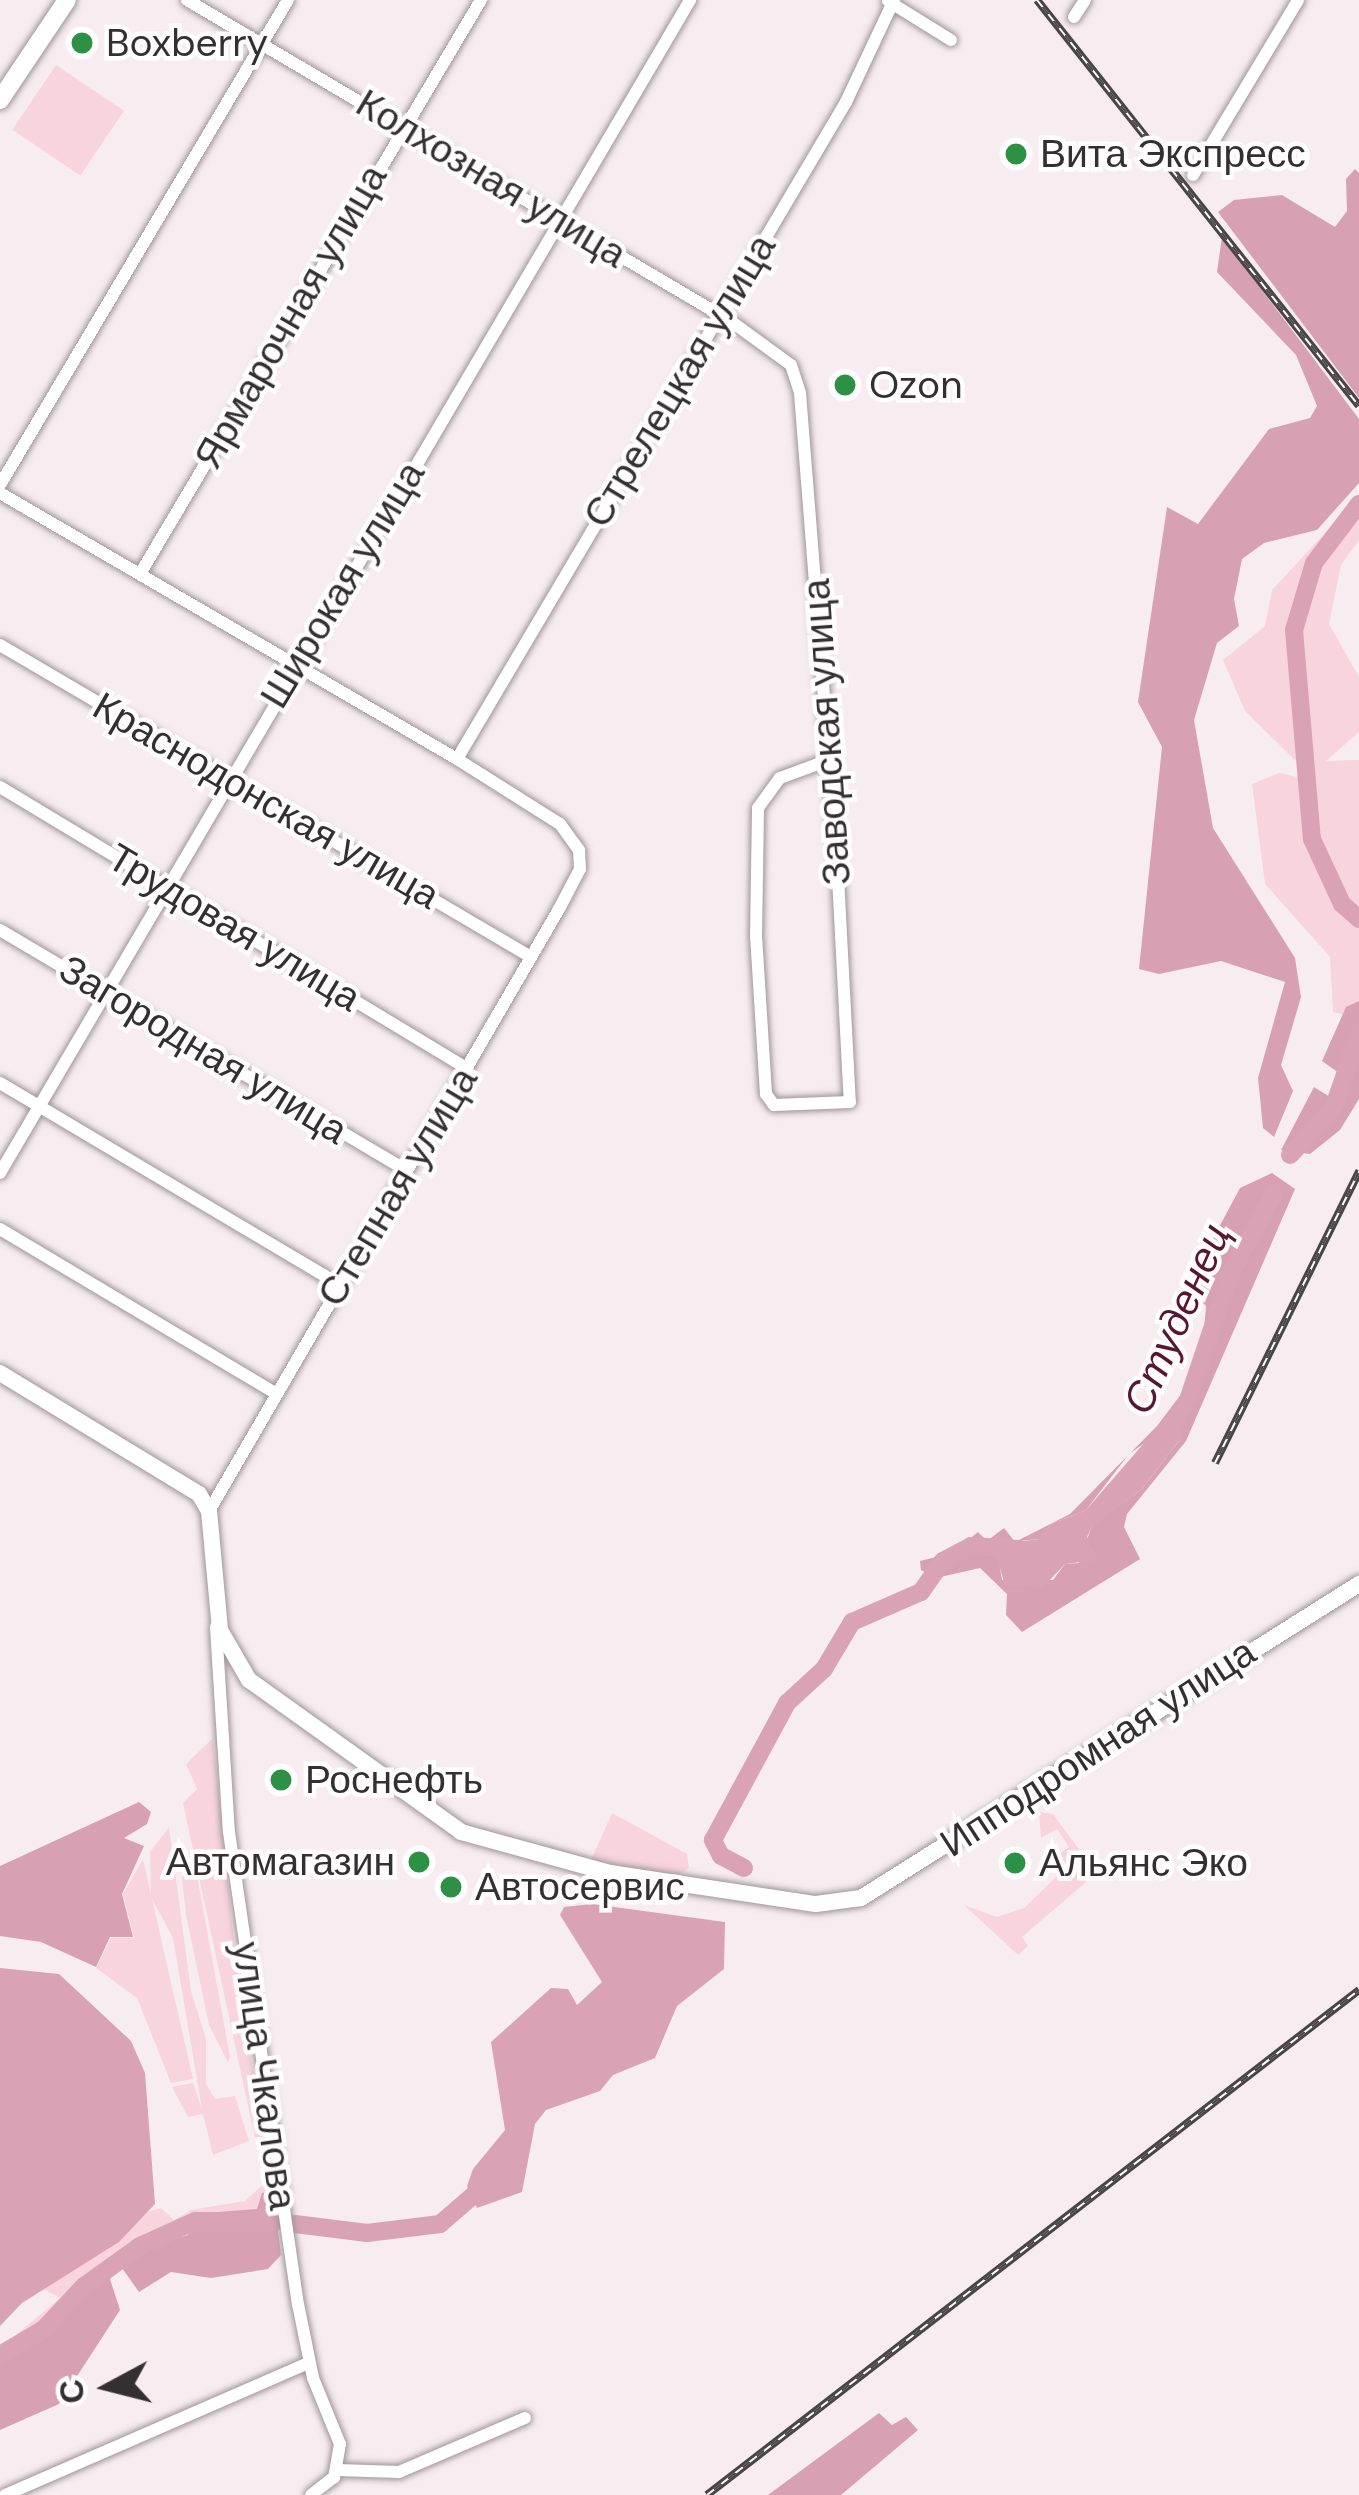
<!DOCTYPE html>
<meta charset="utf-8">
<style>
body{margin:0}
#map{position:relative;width:1359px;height:2495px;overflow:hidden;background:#f7edf0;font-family:"DM Sans",sans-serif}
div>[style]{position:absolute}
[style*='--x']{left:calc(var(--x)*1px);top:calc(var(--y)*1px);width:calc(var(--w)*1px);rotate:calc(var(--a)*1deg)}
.green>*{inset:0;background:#f8d4df;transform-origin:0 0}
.forest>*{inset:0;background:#d8a1b3}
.water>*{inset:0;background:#daa3b5}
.river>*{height:18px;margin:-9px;padding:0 9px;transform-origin:9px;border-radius:9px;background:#daa3b5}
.roads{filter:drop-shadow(0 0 3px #9f9698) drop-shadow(0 0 3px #9f9698)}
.street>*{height:12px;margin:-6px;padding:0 6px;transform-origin:6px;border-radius:6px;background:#fff}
.secondary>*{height:16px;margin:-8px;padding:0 8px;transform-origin:8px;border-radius:8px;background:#fff}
.primary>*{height:18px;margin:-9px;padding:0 9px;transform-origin:9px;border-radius:9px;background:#fff}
.rail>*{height:8px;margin-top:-4px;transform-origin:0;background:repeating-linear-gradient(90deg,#fffdfd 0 9px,#494546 0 18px);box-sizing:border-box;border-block:3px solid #494546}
.dots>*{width:33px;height:33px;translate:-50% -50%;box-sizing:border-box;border:6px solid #fffdfd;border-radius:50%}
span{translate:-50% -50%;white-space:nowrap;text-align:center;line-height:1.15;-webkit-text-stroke:9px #fffdfd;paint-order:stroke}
.poi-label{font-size:39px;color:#343031}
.left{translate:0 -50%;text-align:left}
.right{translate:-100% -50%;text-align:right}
.street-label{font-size:39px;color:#343031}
.water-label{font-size:42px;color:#571632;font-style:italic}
.north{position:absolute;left:48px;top:2327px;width:120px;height:120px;-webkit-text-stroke:9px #fffdfd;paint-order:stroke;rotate:263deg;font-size:33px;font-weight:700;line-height:48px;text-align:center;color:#343031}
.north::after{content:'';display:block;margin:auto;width:42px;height:54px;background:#343031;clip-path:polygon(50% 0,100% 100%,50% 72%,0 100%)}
</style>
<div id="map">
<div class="green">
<i style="left:56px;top:65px;width:82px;height:78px;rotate:34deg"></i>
<i style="clip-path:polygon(1359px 496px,1359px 540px,1341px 565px,1329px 624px,1359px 677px,1359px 732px,1326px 761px,1359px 760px,1359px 1018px,1333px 1012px,1330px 957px,1265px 884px,1252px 784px,1279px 773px,1297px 777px,1303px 768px,1245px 711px,1223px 660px,1265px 626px,1272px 590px)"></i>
<i style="clip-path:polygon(213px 1738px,241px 2010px,264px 2124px,264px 2137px,255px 2138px,183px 1803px,197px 1789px,186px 1764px)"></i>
<i style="clip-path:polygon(1039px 1812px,1053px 1814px,1081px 1852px,1086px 1882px,1022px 1937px,1028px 1946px,1018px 1955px,964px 1905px,997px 1917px,1024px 1908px,1056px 1877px,1053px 1858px,1069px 1847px,1057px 1829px,1041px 1838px)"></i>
<i style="clip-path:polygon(612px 1813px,687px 1854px,689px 1868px,677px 1876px,591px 1860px)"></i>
<i style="clip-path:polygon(169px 1827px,191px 1991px,206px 2039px,206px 2084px,215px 2099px,235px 2096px,249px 2141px,213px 2155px,203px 2114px,188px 2117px,172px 2087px,193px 2083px,202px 2109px,173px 1938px,151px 1897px,150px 1852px)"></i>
<i style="clip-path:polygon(192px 1848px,230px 2057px,228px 2062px,209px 2025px,186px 1915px,182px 1878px)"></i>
<i style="clip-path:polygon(143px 1859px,193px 2079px,171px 2083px,137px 1998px,96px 1968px,111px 1938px,134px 1938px,123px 1894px)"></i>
<i style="clip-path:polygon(264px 2162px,273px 2190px,258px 2209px,194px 2214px,188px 2235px,145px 2249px,0 2348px,60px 2298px,40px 2287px,146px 2212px,161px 2208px,174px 2220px,191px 2210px,245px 2201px,267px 2181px)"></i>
</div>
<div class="forest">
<i style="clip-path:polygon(1355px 169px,1359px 173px,1359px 398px,1218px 212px,1234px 200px,1282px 195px,1335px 227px,1347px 211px,1346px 179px)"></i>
<i style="clip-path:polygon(1222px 237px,1359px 419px,1359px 483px,1317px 530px,1264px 543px,1242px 559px,1234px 599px,1239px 626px,1217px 643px,1194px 720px,1213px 828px,1295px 958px,1301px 997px,1281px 1065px,1293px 1091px,1274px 1137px,1263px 1128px,1258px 1078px,1285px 982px,1221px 961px,1159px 974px,1139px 969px,1162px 747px,1138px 702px,1167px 507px,1198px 524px,1269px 429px,1310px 418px,1317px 406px,1296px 355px,1217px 272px)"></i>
<i style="clip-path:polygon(1359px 1001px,1359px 1099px,1340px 1130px,1310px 1154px,1281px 1150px,1314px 1087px,1330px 1097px,1343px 1076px,1322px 1061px,1346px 1007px)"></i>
<i style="clip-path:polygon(evenodd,1272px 1173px,1295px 1189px,1186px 1441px,1127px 1514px,1124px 1527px,1140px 1559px,1022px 1632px,1006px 1615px,1007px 1594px,980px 1568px,936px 1578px,921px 1570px,920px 1561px,952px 1553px,978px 1532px,987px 1541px,1004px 1528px,1015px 1542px,1070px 1514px,1157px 1426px,1201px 1368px,1206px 1306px,1187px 1287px,1240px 1188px,1272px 1173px,1189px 1388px,1179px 1441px,1141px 1490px,1092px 1525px,1079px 1563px,1065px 1564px,1053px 1580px,1002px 1580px,996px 1543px,1041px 1539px,1051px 1524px,1086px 1510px,1129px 1454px,1165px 1429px,1189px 1388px)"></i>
<i style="clip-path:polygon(139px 1802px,151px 1812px,147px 1824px,124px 1838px,144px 1846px,122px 1894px,133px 1937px,110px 1937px,96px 1967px,41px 1942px,0 1936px,0 1866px)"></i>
<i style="clip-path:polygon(273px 2190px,281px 2255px,268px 2269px,211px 2278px,171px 2272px,139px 2292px,122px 2268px,110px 2279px,120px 2310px,59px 2404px,0 2430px,0 2348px,145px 2248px,188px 2235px,193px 2214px,257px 2209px,262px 2193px)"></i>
<i style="clip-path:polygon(879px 2413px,892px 2425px,906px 2417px,918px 2430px,841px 2495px,768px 2495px)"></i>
</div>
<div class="water">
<i style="clip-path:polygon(1197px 1382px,1179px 1441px,1141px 1490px,1092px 1526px,1087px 1537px,1098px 1560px,1065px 1564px,1042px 1588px,1005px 1585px,993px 1545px,1040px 1539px,1051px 1524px,1086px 1510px)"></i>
<i style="clip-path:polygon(592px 1904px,725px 1922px,724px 1969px,677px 2006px,655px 2058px,613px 2075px,600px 2091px,546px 2110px,535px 2124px,522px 2192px,477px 2208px,467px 2186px,473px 2169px,505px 2130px,491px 2042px,551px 1988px,568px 1989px,577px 2005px,602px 1982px,560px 1915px,564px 1907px)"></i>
<i style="clip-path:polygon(0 1968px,59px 1974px,131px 2041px,145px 2073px,155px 2204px,119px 2242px,22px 2303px,0 2326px)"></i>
</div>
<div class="river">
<i style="--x:1359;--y:504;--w:74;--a:127.3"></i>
<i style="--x:1314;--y:563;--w:70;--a:106.6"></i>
<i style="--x:1294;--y:630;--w:210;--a:85.1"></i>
<i style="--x:1312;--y:839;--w:72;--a:65.2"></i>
<i style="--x:1342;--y:904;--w:23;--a:41"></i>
<i style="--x:1290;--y:1155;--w:63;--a:-46.9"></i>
<i style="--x:1333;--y:1109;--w:79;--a:-70.9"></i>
<i style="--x:1187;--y:1403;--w:135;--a:-71.4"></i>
<i style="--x:1230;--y:1275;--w:92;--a:-62"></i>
<i style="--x:744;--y:1868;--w:26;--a:-152"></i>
<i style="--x:721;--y:1856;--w:18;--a:-117"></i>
<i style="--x:713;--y:1840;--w:156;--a:-61.6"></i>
<i style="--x:787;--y:1703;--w:50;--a:-42.6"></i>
<i style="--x:824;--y:1669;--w:55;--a:-59.2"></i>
<i style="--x:852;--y:1622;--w:75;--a:-23.5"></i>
<i style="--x:921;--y:1592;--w:38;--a:-55"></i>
<i style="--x:943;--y:1561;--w:32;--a:-28"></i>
<i style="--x:971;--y:1546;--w:48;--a:3.6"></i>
<i style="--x:295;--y:2224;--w:73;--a:7.1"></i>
<i style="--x:367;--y:2233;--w:74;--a:-7"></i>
<i style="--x:440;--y:2224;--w:58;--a:-40.8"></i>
<i style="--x:0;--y:2355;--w:51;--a:-30.6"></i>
<i style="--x:44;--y:2329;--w:59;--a:-47.1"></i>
<i style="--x:84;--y:2286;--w:69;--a:-35.5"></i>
<i style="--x:140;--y:2246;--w:60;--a:-24.4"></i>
<i style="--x:195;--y:2221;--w:82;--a:0"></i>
</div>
<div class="roads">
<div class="street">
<i style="--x:187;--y:0;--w:633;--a:30.58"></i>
<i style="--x:732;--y:322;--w:73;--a:36.1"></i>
<i style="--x:791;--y:365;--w:29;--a:72"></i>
<i style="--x:800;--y:393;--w:88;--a:85.5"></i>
<i style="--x:807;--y:481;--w:378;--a:85.5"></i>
<i style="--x:837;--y:858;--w:244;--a:87"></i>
<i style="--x:850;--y:1102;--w:76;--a:177.7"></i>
<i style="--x:774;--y:1105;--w:14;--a:-126"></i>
<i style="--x:766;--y:1094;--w:157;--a:-93.6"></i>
<i style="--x:756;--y:937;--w:129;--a:-89.1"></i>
<i style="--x:758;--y:808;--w:37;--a:-54"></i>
<i style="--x:780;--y:778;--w:52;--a:-20.2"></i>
<i style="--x:888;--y:1;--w:74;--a:31.8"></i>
<i style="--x:1074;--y:17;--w:20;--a:-57"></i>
<i style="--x:1193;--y:175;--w:204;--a:-59"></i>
<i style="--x:0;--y:485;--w:564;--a:-59.3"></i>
<i style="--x:0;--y:493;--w:529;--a:30.2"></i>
<i style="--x:457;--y:759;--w:122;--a:32.3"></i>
<i style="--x:560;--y:824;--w:32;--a:54"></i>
<i style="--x:579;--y:850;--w:19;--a:87"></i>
<i style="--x:580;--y:869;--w:45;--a:117.7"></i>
<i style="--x:559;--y:909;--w:696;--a:120.17"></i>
<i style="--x:140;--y:574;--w:668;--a:-59.29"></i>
<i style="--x:0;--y:645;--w:616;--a:30.44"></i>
<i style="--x:457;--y:759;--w:764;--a:-59.37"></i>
<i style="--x:846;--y:102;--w:113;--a:-64.8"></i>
<i style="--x:0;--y:787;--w:546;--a:31.07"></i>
<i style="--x:0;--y:930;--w:472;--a:30.6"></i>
<i style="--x:0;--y:1083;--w:377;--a:30.7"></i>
<i style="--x:324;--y:1275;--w:19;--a:58"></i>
<i style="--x:0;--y:1173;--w:1361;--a:-59.53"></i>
<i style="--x:0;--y:1229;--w:322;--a:30.8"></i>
<i style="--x:216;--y:1627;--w:205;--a:86.4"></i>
<i style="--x:229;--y:1832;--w:477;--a:81.7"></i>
<i style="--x:298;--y:2304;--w:76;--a:78.5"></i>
<i style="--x:313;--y:2378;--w:71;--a:67.8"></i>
<i style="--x:340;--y:2444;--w:34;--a:100"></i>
<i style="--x:334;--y:2477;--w:29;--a:142"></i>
<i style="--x:337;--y:2470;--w:62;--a:1.8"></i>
<i style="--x:399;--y:2472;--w:137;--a:-23.2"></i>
<i style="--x:5;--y:2495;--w:331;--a:-23.5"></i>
</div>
<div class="secondary">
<i style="--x:0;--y:1373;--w:233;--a:31.3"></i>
<i style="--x:199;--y:1494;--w:20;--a:60"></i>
<i style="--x:209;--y:1511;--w:120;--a:84.7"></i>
<i style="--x:220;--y:1630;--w:58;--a:59.9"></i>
<i style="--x:249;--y:1680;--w:261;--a:35.6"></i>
<i style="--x:461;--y:1832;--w:155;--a:15.4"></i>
<i style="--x:610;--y:1873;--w:208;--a:8.6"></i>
<i style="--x:816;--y:1904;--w:45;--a:-7.6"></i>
<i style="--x:861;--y:1898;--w:589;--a:-32.23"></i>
</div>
<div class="primary">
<i style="--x:0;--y:100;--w:120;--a:-56.2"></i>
</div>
</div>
<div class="rail">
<i style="--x:1037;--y:0;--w:518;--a:51.58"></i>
<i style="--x:1215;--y:1463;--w:326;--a:-63.7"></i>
<i style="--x:707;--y:2495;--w:825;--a:-37.76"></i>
</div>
<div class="dots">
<i style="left:82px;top:43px;background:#2d9145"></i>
<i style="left:1016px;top:154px;background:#2d9145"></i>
<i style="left:845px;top:385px;background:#2d9145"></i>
<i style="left:281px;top:1780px;background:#2d9145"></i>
<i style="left:419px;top:1862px;background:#2d9145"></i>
<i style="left:1015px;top:1863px;background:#2d9145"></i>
<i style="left:451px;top:1887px;background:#2d9145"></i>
</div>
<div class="poi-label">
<span class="left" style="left:106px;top:43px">Boxberry</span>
<span class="left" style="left:1040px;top:154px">Вита Экспресс</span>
<span class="left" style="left:869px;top:385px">Ozon</span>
<span class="left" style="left:305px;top:1780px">Роснефть</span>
<span class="right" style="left:395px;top:1862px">Автомагазин</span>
<span class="left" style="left:1039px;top:1863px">Альянс Эко</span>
<span class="left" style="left:475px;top:1887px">Автосервис</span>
</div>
<div class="street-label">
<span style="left:491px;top:179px;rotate:31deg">Колхозная улица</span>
<span style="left:291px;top:317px;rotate:-60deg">Ярмарочная улица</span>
<span style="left:680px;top:381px;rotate:-59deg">Стрелецкая улица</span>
<span style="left:343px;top:585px;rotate:-59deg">Широкая улица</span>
<span style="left:827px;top:732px;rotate:-94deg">Заводская улица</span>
<span style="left:266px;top:801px;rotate:30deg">Краснодонская улица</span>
<span style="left:234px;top:928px;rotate:31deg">Трудовая улица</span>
<span style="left:203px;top:1050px;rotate:31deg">Загородная улица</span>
<span style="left:398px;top:1187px;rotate:-59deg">Степная улица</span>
<span style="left:1098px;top:1748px;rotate:-33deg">Ипподромная улица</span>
<span style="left:264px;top:2076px;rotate:82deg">улица Чкалова</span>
</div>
<div class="water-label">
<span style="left:1177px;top:1319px;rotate:-66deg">Студенец</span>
</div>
<div class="north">С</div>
</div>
